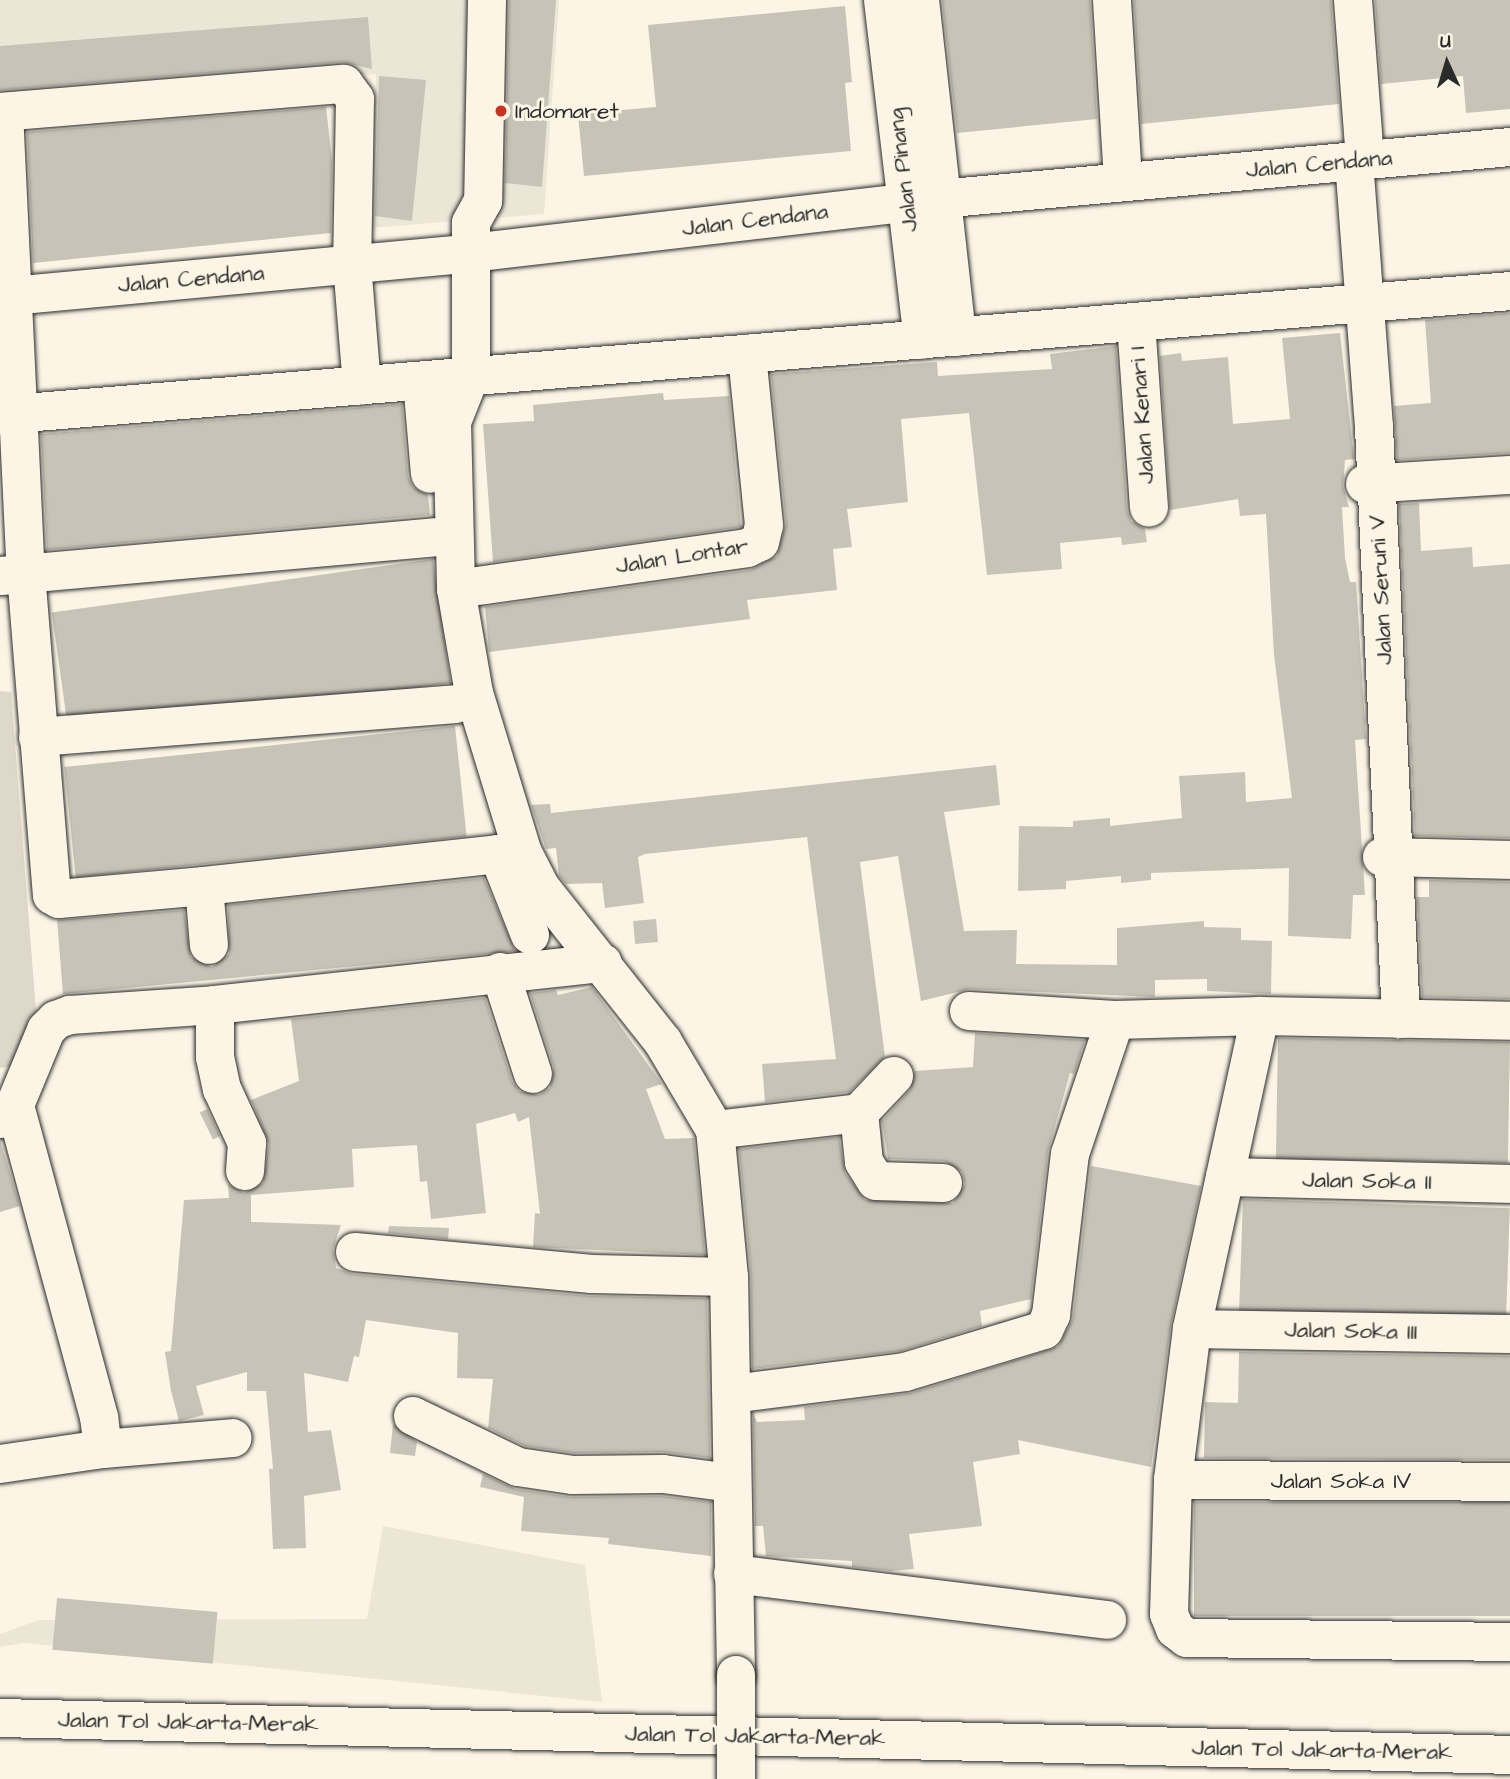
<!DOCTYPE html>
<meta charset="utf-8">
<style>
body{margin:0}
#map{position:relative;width:1510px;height:1779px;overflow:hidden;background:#fcf5e5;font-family:"Architects Daughter",sans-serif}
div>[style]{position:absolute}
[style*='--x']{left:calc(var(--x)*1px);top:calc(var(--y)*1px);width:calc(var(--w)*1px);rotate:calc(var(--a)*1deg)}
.built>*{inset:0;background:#ece6d7}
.green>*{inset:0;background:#ded8ca}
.building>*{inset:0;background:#c8c3b7;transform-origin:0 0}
.roads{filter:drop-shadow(0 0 2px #2b2b2b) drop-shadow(0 0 2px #2b2b2b)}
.minor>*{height:38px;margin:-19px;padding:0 19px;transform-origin:19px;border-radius:19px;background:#fcf5e5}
.highway>*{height:38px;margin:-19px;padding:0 19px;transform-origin:19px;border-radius:19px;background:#fcf5e5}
.bridges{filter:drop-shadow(0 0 2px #2b2b2b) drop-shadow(0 0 2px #2b2b2b)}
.minor-bridge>*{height:38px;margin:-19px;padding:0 19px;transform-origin:19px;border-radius:19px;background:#fcf5e5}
.dots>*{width:19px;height:19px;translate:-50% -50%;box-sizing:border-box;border:4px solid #fcf5e5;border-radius:50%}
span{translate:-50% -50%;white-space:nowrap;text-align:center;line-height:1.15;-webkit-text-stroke:6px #fcf5e5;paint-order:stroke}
.poi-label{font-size:23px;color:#2b2b2b}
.left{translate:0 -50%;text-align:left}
.street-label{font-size:23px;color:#2b2b2b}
.north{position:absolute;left:1412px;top:28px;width:70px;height:70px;-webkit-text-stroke:5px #fcf5e5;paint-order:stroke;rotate:356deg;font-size:19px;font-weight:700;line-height:28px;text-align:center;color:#2b2b2b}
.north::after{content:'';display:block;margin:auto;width:24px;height:32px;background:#2b2b2b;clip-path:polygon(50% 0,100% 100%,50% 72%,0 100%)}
</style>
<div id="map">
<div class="built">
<i style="clip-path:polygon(0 0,559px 0,544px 214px,369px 228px,376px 74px,0 104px)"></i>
<i style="clip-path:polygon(383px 1526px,585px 1565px,602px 1702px,24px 1643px,0 1647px,0 1634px,39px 1620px,367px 1619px)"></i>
</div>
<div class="green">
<i style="clip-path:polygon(0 691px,11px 692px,40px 1062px,0 1068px)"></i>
</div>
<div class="building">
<i style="clip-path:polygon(509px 0,556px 0,542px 187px,505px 183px)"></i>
<i style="clip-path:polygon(942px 0,1090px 0,1097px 119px,957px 133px)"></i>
<i style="clip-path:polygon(1134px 0,1331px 0,1339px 104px,1141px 124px)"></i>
<i style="clip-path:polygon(1375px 0,1510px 0,1510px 109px,1466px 113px,1463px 76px,1381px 84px)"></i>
<i style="clip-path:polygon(845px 6px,852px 82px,845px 83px,851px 151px,584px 176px,578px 114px,656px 107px,648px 25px)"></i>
<i style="clip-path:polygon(368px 17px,372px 69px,342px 62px,0 90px,0 46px)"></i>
<i style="clip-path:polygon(379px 76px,426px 80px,412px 221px,375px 216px)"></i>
<i style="clip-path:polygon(326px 107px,332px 161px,331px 233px,33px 263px,27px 132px)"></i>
<i style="clip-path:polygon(1510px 313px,1510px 453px,1397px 460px,1394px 406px,1431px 403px,1425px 320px)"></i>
<i style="clip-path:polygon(1340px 333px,1354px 459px,1345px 460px,1343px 486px,1349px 507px,1342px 507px,1345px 558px,1350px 582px,1356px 582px,1366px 739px,1355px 740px,1365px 895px,1353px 895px,1351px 939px,1288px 936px,1289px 868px,1151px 873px,1151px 880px,1121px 883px,1121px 876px,1066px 881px,1066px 889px,1018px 891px,1019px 826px,1073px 827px,1073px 821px,1110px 818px,1110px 826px,1182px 818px,1179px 776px,1245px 772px,1246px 802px,1292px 798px,1274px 655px,1266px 514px,1240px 516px,1238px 499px,1170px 510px,1160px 356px,1181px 353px,1182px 361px,1228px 357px,1233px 424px,1290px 419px,1282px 338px)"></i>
<i style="clip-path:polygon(1116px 346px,1127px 510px,1131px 521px,1145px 529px,1147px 542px,1122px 545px,1121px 537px,1060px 543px,1062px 569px,987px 575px,969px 413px,901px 419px,908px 502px,847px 509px,852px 547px,833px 549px,837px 590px,747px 600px,750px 619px,489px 652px,485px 607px,750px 570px,777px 556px,786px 523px,771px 374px,937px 362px,938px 376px,1052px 369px,1050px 354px)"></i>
<i style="clip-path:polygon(663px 393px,664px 400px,729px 396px,741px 527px,493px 562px,483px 424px,534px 421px,533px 405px)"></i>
<i style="clip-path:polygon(402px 404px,408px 477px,413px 487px,428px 495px,430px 515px,47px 550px,41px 434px)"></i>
<i style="clip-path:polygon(1419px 503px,1421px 551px,1472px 547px,1473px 567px,1510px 564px,1510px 838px,1415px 836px,1399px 504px)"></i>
<i style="left:433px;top:559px;width:125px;height:385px;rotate:82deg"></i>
<i style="left:455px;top:726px;width:111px;height:393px;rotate:84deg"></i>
<i style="clip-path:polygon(996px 765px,1000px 805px,944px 812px,964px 931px,1017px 930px,1016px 964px,1117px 965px,1117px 928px,1204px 921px,1204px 927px,1241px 928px,1241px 940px,1272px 941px,1271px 994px,1207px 991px,1207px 979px,1155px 980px,1155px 997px,970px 989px,921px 1001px,898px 856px,860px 862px,885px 1057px,849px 1092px,765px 1102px,762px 1064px,836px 1059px,807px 837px,645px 854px,638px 857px,644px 903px,605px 908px,602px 883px,566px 884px,559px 876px,556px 848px,546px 849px,531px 805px,550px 804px,551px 813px)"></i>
<i style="clip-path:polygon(484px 878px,515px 951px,63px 994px,57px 920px,184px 910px,191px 957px,212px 967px,229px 954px,228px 905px)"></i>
<i style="clip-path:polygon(1429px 880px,1510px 882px,1510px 999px,1422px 997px,1417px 897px,1429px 897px)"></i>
<i style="left:656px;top:919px;width:23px;height:23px;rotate:85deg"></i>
<i style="clip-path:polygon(592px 987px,662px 1084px,646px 1089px,665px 1139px,694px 1138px,705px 1255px,533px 1247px,535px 1213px,540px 1214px,529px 1117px,518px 1122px,515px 1113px,476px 1124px,486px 1213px,431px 1219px,427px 1181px,420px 1182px,417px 1145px,352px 1149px,354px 1187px,251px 1195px,251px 1222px,341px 1225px,333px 1249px,336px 1268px,353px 1274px,590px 1296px,707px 1298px,710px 1458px,663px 1452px,574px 1453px,525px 1446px,488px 1428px,493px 1379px,457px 1378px,458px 1333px,366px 1320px,359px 1357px,354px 1356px,348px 1382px,304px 1373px,308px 1432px,331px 1430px,341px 1490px,304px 1496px,306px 1548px,273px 1549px,269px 1469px,273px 1469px,266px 1391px,247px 1391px,247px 1372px,196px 1386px,204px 1415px,179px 1421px,171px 1391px,165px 1352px,171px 1351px,184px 1200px,229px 1198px,228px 1184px,244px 1193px,263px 1183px,269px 1144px,251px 1100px,299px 1081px,291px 1019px,485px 998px,512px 1081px,519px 1091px,539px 1095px,550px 1088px,554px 1068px,530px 993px,556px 990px,558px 995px)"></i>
<i style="clip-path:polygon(975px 1033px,1085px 1040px,1074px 1074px,1070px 1073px,1048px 1151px,1031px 1299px,980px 1311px,982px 1326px,900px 1351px,752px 1369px,751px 1275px,739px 1149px,839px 1137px,845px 1173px,865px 1200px,953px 1203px,965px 1184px,962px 1172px,944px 1161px,888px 1159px,882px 1121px,910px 1090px,915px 1071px,973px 1067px)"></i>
<i style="left:1278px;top:1038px;width:232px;height:121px;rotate:1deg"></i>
<i style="left:207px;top:1109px;width:30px;height:8px;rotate:64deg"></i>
<i style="clip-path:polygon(0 1140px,20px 1206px,0 1212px)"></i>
<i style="clip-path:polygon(1091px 1166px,1201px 1186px,1171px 1324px,1151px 1467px,1018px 1440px,1020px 1454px,973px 1462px,982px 1526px,909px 1534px,914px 1569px,891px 1571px,852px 1567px,852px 1561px,766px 1556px,763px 1526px,755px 1526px,753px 1413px,757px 1422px,805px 1420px,804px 1407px,911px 1393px,1058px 1347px,1073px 1318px)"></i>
<i style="left:1243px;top:1199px;width:267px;height:112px;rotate:2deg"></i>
<i style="clip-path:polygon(389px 1226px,449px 1228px,448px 1239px,388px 1233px)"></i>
<i style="clip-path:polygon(1239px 1352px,1510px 1356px,1510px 1460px,1204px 1458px,1205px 1402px,1238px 1403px)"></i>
<i style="clip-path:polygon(393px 1424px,417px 1442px,415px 1456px,390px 1453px)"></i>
<i style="clip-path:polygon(483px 1474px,515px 1489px,570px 1497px,662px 1496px,711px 1502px,711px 1556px,608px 1544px,609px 1538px,521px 1531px,524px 1497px,480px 1487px)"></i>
<i style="left:1194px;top:1502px;width:316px;height:114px"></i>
<i style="left:57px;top:1598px;width:161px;height:52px;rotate:5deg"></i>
</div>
<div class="roads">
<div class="minor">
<i style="--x:487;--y:0;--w:201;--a:91.1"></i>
<i style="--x:483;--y:201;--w:25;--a:119"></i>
<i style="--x:471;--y:223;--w:151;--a:90"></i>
<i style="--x:471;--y:374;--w:52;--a:111.6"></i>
<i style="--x:452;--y:422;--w:167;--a:88.6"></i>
<i style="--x:456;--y:589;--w:106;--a:80.2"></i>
<i style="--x:474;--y:693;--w:167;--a:73"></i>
<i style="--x:523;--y:853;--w:39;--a:63"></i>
<i style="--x:541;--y:888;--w:196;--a:51.6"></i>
<i style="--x:663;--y:1042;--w:102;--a:59.4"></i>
<i style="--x:883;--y:0;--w:342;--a:83.3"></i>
<i style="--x:920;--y:0;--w:339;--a:83.7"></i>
<i style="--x:1112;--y:0;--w:181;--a:86.5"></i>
<i style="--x:1353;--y:0;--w:160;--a:85.7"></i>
<i style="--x:0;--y:112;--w:345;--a:-4.7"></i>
<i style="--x:344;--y:84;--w:19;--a:54"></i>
<i style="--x:355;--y:99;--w:165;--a:91"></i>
<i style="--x:352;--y:264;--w:122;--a:85.3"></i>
<i style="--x:4;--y:112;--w:462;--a:87.3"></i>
<i style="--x:26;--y:573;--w:323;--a:85.4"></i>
<i style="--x:52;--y:895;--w:8;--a:30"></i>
<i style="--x:59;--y:899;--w:146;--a:-5.1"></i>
<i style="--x:204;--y:886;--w:296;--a:-6.2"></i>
<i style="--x:498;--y:854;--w:87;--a:68.4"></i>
<i style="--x:1354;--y:161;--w:267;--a:85.7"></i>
<i style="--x:1374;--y:427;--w:593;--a:87.39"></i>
<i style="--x:0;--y:297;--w:473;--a:-5.3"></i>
<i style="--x:471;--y:253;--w:472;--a:-6.6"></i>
<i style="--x:940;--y:199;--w:572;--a:-5.21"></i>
<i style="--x:1136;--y:322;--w:186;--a:86"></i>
<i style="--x:422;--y:381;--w:93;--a:85.1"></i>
<i style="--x:0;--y:415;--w:1515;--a:-4.69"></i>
<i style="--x:1365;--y:484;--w:145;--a:-3.6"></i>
<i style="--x:1;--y:576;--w:436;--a:-5.1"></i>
<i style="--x:456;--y:589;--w:294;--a:-8"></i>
<i style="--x:747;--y:548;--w:14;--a:-25"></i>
<i style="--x:760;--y:542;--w:17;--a:-77"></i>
<i style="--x:764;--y:525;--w:172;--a:-95.7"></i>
<i style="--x:38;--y:737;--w:419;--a:-4.5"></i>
<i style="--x:1382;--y:857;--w:128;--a:1.3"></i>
<i style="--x:204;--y:886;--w:59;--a:85.2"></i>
<i style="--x:500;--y:972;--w:107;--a:72.1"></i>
<i style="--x:215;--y:1005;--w:52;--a:90"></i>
<i style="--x:215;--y:1057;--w:33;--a:78"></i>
<i style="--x:222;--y:1089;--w:60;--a:65.2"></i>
<i style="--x:247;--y:1143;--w:28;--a:94"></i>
<i style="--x:969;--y:1011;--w:146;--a:3.5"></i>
<i style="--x:1115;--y:1020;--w:145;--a:-1.6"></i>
<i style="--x:1260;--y:1016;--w:250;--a:1.1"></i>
<i style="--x:1260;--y:1016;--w:320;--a:102.3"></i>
<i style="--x:1192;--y:1329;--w:152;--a:97.2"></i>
<i style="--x:1173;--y:1480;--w:134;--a:91.7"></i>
<i style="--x:1169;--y:1614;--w:16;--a:68"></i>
<i style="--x:1175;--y:1629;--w:15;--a:37"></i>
<i style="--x:1187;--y:1638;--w:323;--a:0.7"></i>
<i style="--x:859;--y:1113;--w:49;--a:84.2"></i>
<i style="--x:864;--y:1162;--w:22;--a:58"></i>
<i style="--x:876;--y:1181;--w:67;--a:1.7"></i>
<i style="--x:0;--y:1119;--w:21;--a:-43"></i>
<i style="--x:15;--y:1105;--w:81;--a:-67.5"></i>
<i style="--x:46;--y:1030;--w:14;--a:-45"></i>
<i style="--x:56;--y:1020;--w:15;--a:-20"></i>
<i style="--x:70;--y:1015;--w:145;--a:-3.9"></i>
<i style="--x:215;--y:1005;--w:390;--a:-6.2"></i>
<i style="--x:1225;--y:1177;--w:285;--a:1.4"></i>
<i style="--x:355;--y:1252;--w:238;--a:5.3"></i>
<i style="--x:592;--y:1274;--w:137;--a:1.3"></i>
<i style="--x:1192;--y:1329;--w:318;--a:0.9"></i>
<i style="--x:732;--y:1394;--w:174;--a:-7.2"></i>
<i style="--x:905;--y:1372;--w:145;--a:-16.8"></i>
<i style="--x:1044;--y:1330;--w:17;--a:-65"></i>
<i style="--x:1051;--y:1315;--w:162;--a:-83.3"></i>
<i style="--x:1070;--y:1154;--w:141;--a:-71.4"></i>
<i style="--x:413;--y:1416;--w:117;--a:25.9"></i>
<i style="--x:518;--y:1467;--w:56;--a:8.3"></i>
<i style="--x:573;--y:1475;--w:90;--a:-0.6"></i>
<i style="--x:663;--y:1474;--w:69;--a:7.5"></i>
<i style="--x:103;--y:1449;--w:130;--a:-4.8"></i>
<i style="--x:0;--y:1464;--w:104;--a:-8.3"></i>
<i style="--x:103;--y:1449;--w:32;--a:-97"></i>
<i style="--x:99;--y:1417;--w:323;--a:-105.1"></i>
<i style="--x:1173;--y:1480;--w:337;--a:0.3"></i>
<i style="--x:733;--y:1574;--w:377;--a:7"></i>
<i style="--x:736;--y:1675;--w:398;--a:-91"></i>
<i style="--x:729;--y:1277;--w:148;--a:-95.4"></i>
<i style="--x:715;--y:1130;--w:145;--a:-6.7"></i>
<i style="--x:859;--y:1113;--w:51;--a:-46.6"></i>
</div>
<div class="highway">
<i style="--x:0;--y:1718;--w:1510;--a:1.4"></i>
</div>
</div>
<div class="bridges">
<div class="minor-bridge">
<i style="--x:736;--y:1675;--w:104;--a:90"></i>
</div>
</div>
<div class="dots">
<i style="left:501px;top:111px;background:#c8321e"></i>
</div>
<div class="poi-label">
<span class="left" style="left:515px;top:111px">Indomaret</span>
</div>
<div class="street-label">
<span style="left:1319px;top:164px;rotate:-5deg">Jalan Cendana</span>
<span style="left:903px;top:170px;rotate:-97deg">Jalan Pinang</span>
<span style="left:755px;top:220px;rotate:-7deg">Jalan Cendana</span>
<span style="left:191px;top:279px;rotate:-5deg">Jalan Cendana</span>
<span style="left:1142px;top:415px;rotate:-94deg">Jalan Kenari I</span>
<span style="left:682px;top:556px;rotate:-9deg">Jalan Lontar</span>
<span style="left:1381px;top:590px;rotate:-93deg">Jalan Seruni V</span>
<span style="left:1367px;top:1181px;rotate:1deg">Jalan Soka II</span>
<span style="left:1351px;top:1331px;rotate:1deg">Jalan Soka III</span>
<span style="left:1341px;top:1481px">Jalan Soka IV</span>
<span style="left:188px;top:1722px;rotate:1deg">Jalan Tol Jakarta–Merak</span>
<span style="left:755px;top:1736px;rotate:1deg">Jalan Tol Jakarta–Merak</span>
<span style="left:1322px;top:1750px;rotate:1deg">Jalan Tol Jakarta–Merak</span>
</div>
<div class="north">U</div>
</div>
